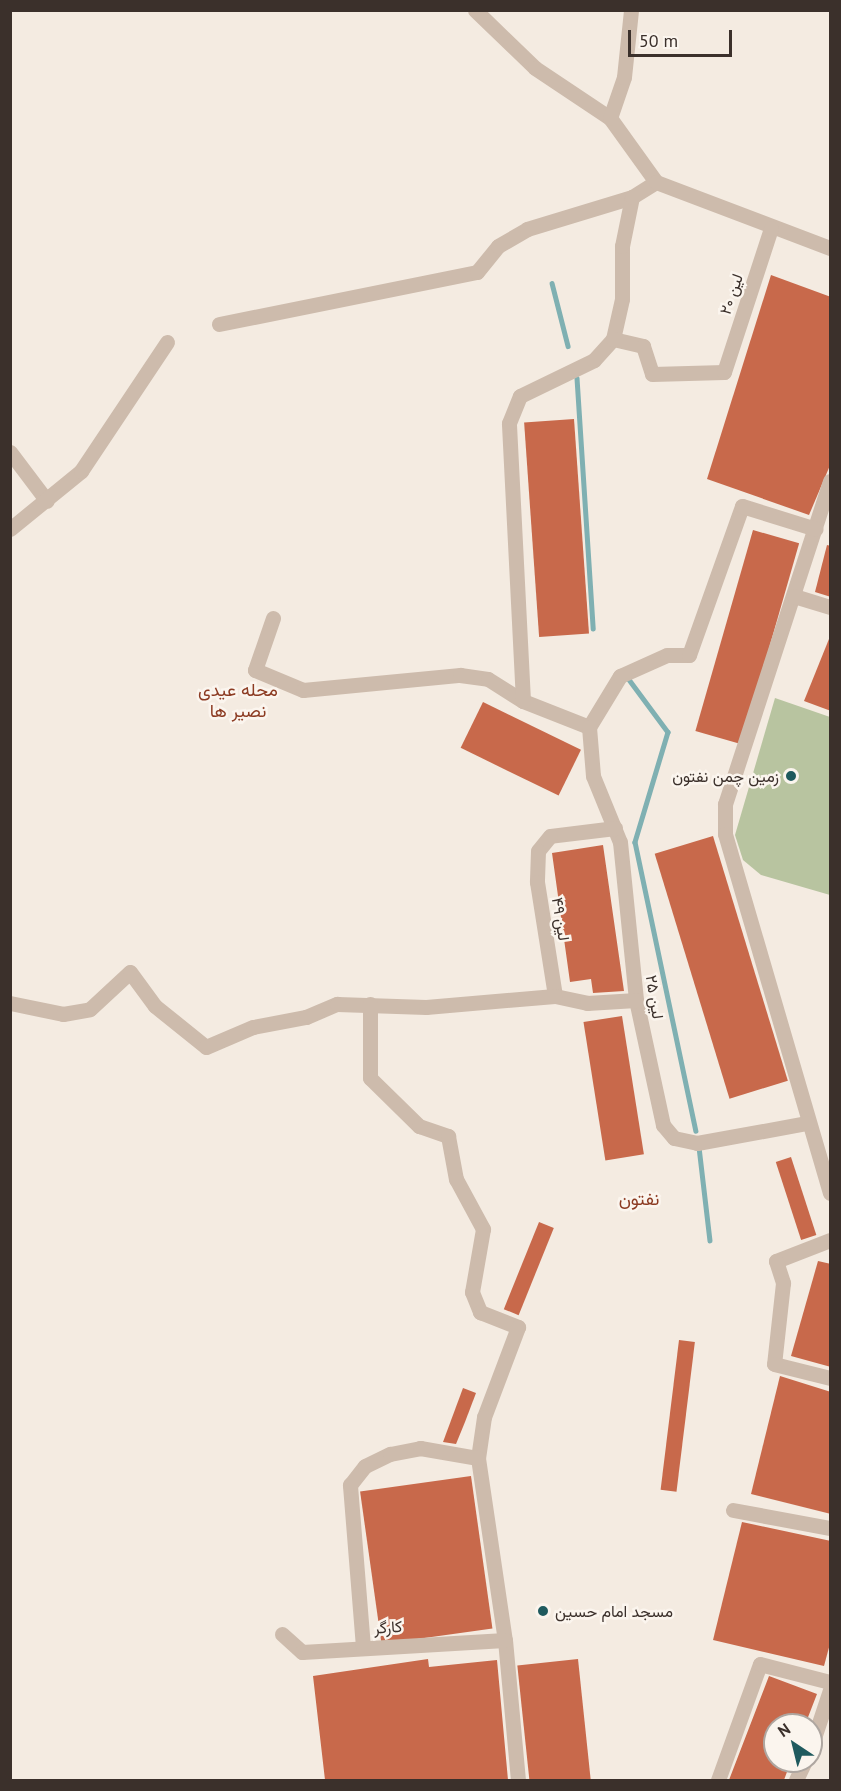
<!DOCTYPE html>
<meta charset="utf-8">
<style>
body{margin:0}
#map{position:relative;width:841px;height:1791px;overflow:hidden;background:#f4ebe1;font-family:"PT Sans",Vazirmatn,sans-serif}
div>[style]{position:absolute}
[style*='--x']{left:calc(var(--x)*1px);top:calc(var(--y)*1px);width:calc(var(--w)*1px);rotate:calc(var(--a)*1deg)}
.green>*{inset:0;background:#b8c4a0}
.stream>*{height:4.5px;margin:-2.25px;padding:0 2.25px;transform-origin:2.25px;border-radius:2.25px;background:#7fb0b2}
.building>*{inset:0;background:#c8694b;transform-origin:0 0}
.minor>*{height:15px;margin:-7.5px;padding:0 7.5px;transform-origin:7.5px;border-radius:7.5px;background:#cdbbac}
.dots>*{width:16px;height:16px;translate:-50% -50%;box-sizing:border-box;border:3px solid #fbf5ee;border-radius:50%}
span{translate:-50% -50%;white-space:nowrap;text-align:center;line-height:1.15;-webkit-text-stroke:5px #fbf5ee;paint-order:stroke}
.street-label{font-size:16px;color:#3b302b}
.poi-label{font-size:16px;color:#3b302b}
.right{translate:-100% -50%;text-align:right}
.left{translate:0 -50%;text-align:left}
.neighbourhood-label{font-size:18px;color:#8c3b22}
.frame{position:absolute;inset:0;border:12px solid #3b302b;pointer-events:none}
.north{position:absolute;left:763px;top:1713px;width:60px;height:60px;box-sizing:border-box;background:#fbf5ee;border:2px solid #aea6a0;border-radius:50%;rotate:325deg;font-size:16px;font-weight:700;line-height:24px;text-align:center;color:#3b302b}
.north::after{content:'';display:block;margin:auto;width:21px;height:27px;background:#1f5a5e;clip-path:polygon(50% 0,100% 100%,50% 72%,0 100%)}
.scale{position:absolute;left:628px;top:30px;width:104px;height:27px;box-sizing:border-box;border:3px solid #3b302b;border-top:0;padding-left:8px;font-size:18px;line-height:21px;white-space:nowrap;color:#3b302b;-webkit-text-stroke:4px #fbf5ee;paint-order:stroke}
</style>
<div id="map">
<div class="green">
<i style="clip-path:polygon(775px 698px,830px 717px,830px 895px,761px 875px,743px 860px,735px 835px)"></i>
</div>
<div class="stream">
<i style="--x:552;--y:283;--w:65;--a:75.7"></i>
<i style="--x:577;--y:378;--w:251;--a:86.3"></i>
<i style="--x:628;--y:678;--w:67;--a:53.5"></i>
<i style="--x:668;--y:732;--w:115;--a:106.7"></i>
<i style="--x:635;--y:842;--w:295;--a:78.1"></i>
<i style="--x:699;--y:1147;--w:94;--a:83.3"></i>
</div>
<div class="building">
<i style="clip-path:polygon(771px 275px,831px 297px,831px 463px,809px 515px,707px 479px)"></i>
<i style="left:574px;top:419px;width:215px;height:50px;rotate:86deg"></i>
<i style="left:753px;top:530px;width:48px;height:209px;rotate:16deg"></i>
<i style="clip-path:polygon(827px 545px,831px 546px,831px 597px,815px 592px)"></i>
<i style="clip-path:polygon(831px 634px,831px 711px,804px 701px)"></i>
<i style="left:483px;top:702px;width:109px;height:51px;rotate:26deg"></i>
<i style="left:713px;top:836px;width:256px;height:61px;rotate:73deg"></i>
<i style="clip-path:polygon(603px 845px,624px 991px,593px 993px,591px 979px,570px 982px,552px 853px)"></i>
<i style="left:622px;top:1016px;width:140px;height:39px;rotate:81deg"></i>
<i style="left:791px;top:1157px;width:82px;height:16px;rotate:72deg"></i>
<i style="left:539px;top:1222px;width:16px;height:94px;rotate:22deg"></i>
<i style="clip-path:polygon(818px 1261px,831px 1264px,831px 1367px,791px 1356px)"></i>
<i style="left:679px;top:1340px;width:16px;height:151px;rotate:7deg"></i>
<i style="clip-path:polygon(780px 1376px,831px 1392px,831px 1514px,751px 1494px)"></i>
<i style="clip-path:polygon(463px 1388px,476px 1393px,465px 1422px,456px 1444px,443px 1442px)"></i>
<i style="left:471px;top:1476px;width:154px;height:112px;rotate:82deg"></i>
<i style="clip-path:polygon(742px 1522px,831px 1541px,831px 1640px,824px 1666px,713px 1640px)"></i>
<i style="clip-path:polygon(428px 1659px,429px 1667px,497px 1660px,508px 1780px,325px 1780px,313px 1676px)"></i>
<i style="left:578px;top:1659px;width:122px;height:61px;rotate:84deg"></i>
<i style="clip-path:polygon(769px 1676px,817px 1694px,805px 1725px,775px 1725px,775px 1761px,791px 1761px,784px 1780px,729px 1780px)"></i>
</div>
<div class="minor">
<i style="--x:475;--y:10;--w:83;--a:44"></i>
<i style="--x:535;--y:68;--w:90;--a:33.7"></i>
<i style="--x:610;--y:118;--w:79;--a:54.3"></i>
<i style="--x:610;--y:118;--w:43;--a:-71.1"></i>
<i style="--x:624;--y:77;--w:67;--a:-84"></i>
<i style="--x:219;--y:324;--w:263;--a:-11.4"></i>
<i style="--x:477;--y:272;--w:33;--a:-51"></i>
<i style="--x:498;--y:246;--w:34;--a:-30"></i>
<i style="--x:527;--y:229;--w:110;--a:-16.9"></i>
<i style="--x:613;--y:339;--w:41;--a:-77.3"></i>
<i style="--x:622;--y:299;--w:53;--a:-90"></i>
<i style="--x:622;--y:246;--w:50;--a:-78.5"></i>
<i style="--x:632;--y:197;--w:28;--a:-32"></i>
<i style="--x:656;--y:182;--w:186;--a:20.8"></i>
<i style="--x:10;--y:452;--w:61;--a:52.9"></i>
<i style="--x:830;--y:481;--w:340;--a:108"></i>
<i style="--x:725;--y:804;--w:30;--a:90"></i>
<i style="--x:725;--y:834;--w:374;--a:73.7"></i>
<i style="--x:10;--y:529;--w:92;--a:-39.2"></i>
<i style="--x:81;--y:471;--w:155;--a:-56.3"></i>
<i style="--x:794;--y:596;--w:38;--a:17"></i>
<i style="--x:273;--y:618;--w:55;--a:109.1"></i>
<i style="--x:255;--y:670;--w:52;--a:22.6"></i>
<i style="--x:303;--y:690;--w:158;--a:-5.5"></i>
<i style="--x:460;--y:675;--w:28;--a:8"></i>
<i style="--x:488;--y:679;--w:41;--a:32.2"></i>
<i style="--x:523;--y:701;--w:71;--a:21.5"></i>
<i style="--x:589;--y:727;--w:60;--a:-58.7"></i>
<i style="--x:620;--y:676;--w:51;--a:-24.1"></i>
<i style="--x:667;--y:655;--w:22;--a:0"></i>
<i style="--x:689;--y:655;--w:158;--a:-70.4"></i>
<i style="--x:742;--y:506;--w:77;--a:17.3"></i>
<i style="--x:523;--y:701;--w:278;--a:-92.9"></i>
<i style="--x:509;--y:423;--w:29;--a:-68"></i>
<i style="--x:520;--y:396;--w:82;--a:-25.9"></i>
<i style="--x:594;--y:360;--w:28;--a:-48"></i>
<i style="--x:613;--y:339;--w:31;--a:13"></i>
<i style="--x:643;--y:346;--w:29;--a:72"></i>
<i style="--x:652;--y:374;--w:72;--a:-1.6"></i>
<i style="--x:724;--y:372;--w:151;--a:-71.9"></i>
<i style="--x:589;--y:727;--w:49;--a:85.3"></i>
<i style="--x:593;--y:776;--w:71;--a:67.8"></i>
<i style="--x:620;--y:842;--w:159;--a:84.2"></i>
<i style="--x:636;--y:1000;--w:128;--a:77.8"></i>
<i style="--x:663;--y:1125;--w:17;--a:50"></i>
<i style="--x:674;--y:1138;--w:24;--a:12"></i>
<i style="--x:697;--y:1143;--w:112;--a:-10.3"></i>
<i style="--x:615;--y:828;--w:65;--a:173"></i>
<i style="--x:550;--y:836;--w:19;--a:129"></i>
<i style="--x:538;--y:851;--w:31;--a:92"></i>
<i style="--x:537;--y:882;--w:115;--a:81"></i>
<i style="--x:555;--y:996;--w:33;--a:12"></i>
<i style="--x:587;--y:1003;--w:49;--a:-3.5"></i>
<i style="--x:10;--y:1003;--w:54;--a:11.7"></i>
<i style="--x:63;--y:1014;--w:27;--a:-10"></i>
<i style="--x:90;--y:1009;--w:54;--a:-42.8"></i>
<i style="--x:130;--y:972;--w:42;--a:53.7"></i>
<i style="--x:155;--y:1006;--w:65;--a:38.8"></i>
<i style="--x:206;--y:1047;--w:51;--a:-23.1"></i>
<i style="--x:253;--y:1027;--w:54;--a:-10.7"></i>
<i style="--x:306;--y:1017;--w:34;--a:-23"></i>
<i style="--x:337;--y:1004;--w:89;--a:1.9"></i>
<i style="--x:426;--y:1007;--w:129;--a:-4.9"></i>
<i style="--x:370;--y:1004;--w:74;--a:90"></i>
<i style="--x:370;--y:1078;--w:69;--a:44.4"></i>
<i style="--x:419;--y:1126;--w:31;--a:19"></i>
<i style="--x:448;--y:1136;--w:44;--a:79.5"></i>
<i style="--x:456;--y:1179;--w:57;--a:61.6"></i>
<i style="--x:483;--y:1229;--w:64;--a:99.9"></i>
<i style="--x:472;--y:1292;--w:22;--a:68"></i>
<i style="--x:480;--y:1312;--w:41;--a:21.5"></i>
<i style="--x:518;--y:1327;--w:96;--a:110.7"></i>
<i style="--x:484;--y:1417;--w:41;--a:98.3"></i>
<i style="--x:478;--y:1458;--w:184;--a:81.6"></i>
<i style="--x:505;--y:1640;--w:141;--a:84.7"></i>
<i style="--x:830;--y:1240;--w:58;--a:158.7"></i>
<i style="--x:776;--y:1261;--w:23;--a:72"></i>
<i style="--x:783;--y:1283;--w:81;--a:96.3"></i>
<i style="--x:774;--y:1364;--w:58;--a:14"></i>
<i style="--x:733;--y:1510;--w:99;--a:10.5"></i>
<i style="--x:282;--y:1634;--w:27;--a:42"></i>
<i style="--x:302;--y:1652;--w:203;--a:-3.4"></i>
<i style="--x:363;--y:1647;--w:163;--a:-94.6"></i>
<i style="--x:350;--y:1485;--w:24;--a:-52"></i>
<i style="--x:365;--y:1466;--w:28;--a:-26"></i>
<i style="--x:390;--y:1454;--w:31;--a:-11"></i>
<i style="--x:420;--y:1448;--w:59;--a:9.8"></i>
<i style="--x:811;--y:1747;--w:60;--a:-71.6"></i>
<i style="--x:718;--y:1780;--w:123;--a:-70.1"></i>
<i style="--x:760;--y:1664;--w:72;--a:14.4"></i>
<i style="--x:796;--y:1780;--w:21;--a:-65"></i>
</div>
<div class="dots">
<i style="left:791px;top:776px;background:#1f5a5e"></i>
<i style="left:543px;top:1611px;background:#1f5a5e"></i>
</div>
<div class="street-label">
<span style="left:731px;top:294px;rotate:-71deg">لین ۲۰</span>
<span style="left:561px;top:919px;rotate:81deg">لین ۴۹</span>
<span style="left:655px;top:997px;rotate:81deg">لین ۲۵</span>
<span style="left:388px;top:1627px;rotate:-4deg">کارگر</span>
</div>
<div class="poi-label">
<span class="right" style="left:779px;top:776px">زمین چمن نفتون</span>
<span class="left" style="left:555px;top:1611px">مسجد امام حسین</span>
</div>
<div class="neighbourhood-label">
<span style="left:238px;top:701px">محله عیدی<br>نصیر ها</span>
<span style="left:639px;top:1199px">نفتون</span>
</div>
<div class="frame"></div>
<div class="north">N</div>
<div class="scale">50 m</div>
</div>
